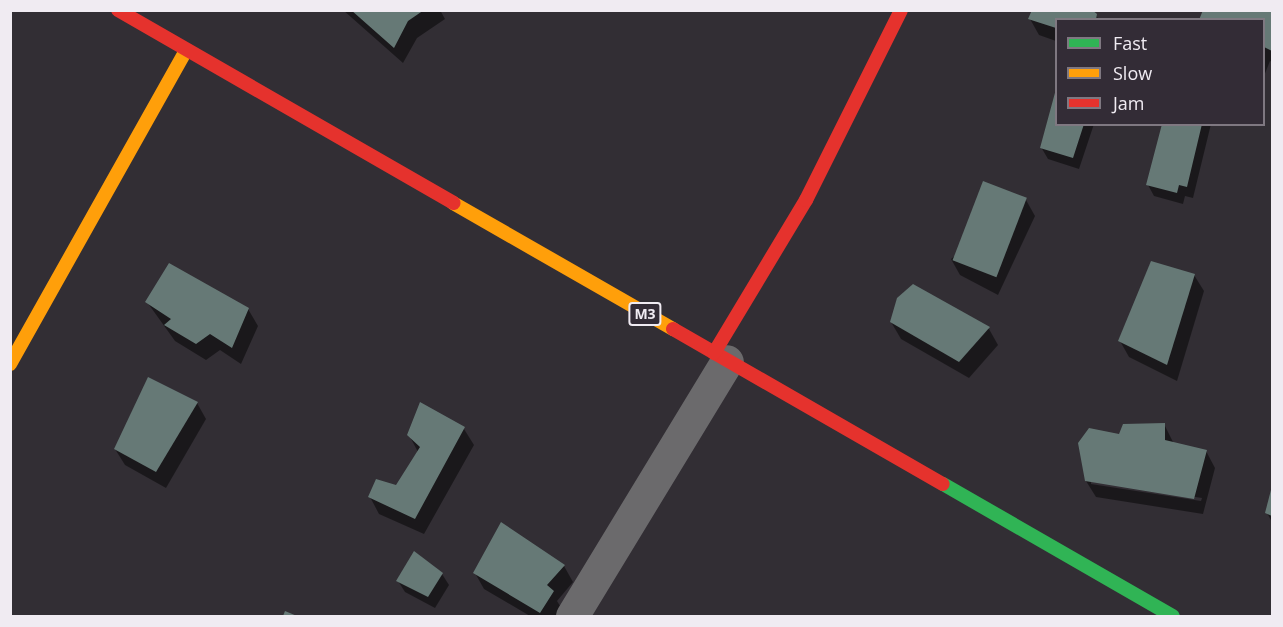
<!DOCTYPE html>
<style>
body{margin:0}
#map{position:relative;width:1283px;height:627px;overflow:hidden;background:#322e34;font-family:"Open Sans",sans-serif}
div>[style]{position:absolute}
[style*='--x']{left:calc(var(--x)*1px);top:calc(var(--y)*1px);width:calc(var(--w)*1px);rotate:calc(var(--a)*1deg)}
.shadow>*{inset:0;background:#0007}
.building>*{inset:0;background:#667976;transform-origin:0 0}
.street>*{height:33px;margin:-16.5px;padding:0 16.5px;transform-origin:16.5px;border-radius:16.5px;background:#6b6a6c}
.fast>*{height:14px;margin:-7px;padding:0 7px;transform-origin:7px;border-radius:7px;background:#30b455}
.slow>*{height:14px;margin:-7px;padding:0 7px;transform-origin:7px;border-radius:7px;background:#ff9f0a}
.jam>*{height:14px;margin:-7px;padding:0 7px;transform-origin:7px;border-radius:7px;background:#e5322d}
span{translate:-50% -50%;white-space:nowrap;text-align:center;line-height:1.15;-webkit-text-stroke:6px #332c36;paint-order:stroke}
.shield-label span{padding:2px 4px;background:#332c36;border:2px solid;border-radius:4px;-webkit-text-stroke-width:0}
.shield-label{font-size:14px;color:#f0ebf2;font-weight:700}
.frame{position:absolute;inset:0;border:12px solid #f0ebf2;pointer-events:none}
.legend{position:absolute;left:1055px;top:18px;width:210px;height:108px;box-sizing:border-box;background:#332c36;border:2px solid #7f7881;margin:0;padding:8px 10px;list-style:none;font-size:18px;color:#f0ebf2}
.legend li{display:flex;align-items:center;gap:12px;height:30px}
.legend b{width:30px;border:2px solid #7f7881}
</style>
<div id="map">
<div class="shadow">
<i style="clip-path:polygon(343px 10px,440px 10px,445px 19px,417px 38px,403px 63px)"></i>
<i style="clip-path:polygon(1033px 10px,1093px 10px,1099px 20px,1056px 20px,1056px 41px,1039px 35px,1030px 19px)"></i>
<i style="clip-path:polygon(1205px 10px,1272px 10px,1272px 62px,1270px 61px,1264px 76px,1264px 20px)"></i>
<i style="clip-path:polygon(1056px 92px,1056px 124px,1094px 124px,1079px 169px,1048px 159px,1041px 147px)"></i>
<i style="clip-path:polygon(1163px 124px,1211px 124px,1193px 198px,1185px 196px,1183px 204px,1154px 196px,1148px 185px)"></i>
<i style="clip-path:polygon(1026px 200px,1035px 216px,998px 295px,960px 275px,951px 259px)"></i>
<i style="clip-path:polygon(1194px 275px,1204px 291px,1177px 381px,1129px 357px,1120px 341px)"></i>
<i style="clip-path:polygon(147px 302px,248px 309px,258px 326px,241px 364px,220px 350px,206px 360px,175px 341px)"></i>
<i style="clip-path:polygon(891px 322px,989px 329px,998px 345px,969px 378px,901px 339px)"></i>
<i style="clip-path:polygon(197px 403px,206px 419px,166px 488px,125px 465px,115px 449px)"></i>
<i style="clip-path:polygon(421px 405px,464px 429px,474px 445px,424px 534px,379px 514px,370px 497px,396px 487px,418px 452px,409px 435px)"></i>
<i style="clip-path:polygon(evenodd,1164px 424px,1174px 444px,1206px 451px,1215px 468px,1203px 514px,1096px 497px,1086px 481px,1119px 436px,1164px 424px,1091px 481px,1202px 498px,1201px 501px,1091px 484px,1091px 481px)"></i>
<i style="clip-path:polygon(1272px 495px,1272px 522px,1267px 513px)"></i>
<i style="clip-path:polygon(564px 566px,573px 582px,557px 601px,562px 609px,557px 616px,530px 616px,484px 589px,475px 573px)"></i>
<i style="clip-path:polygon(442px 574px,449px 585px,435px 608px,405px 592px,398px 581px)"></i>
</div>
<div class="building">
<i style="clip-path:polygon(351px 10px,424px 10px,408px 21px,394px 48px)"></i>
<i style="clip-path:polygon(1032px 10px,1092px 10px,1097px 14px,1096px 20px,1056px 20px,1056px 28px,1028px 19px)"></i>
<i style="clip-path:polygon(1203px 10px,1272px 10px,1272px 51px,1264px 47px,1264px 20px,1199px 20px)"></i>
<i style="clip-path:polygon(1056px 89px,1056px 124px,1084px 124px,1073px 158px,1040px 148px)"></i>
<i style="clip-path:polygon(1162px 124px,1202px 124px,1187px 187px,1179px 185px,1177px 193px,1146px 185px)"></i>
<i style="left:983px;top:181px;width:47px;height:85px;rotate:21deg"></i>
<i style="clip-path:polygon(1151px 261px,1195px 274px,1167px 365px,1118px 341px)"></i>
<i style="clip-path:polygon(169px 263px,249px 308px,232px 348px,210px 334px,196px 344px,164px 325px,171px 319px,145px 302px)"></i>
<i style="clip-path:polygon(913px 284px,990px 327px,959px 362px,890px 322px,897px 298px)"></i>
<i style="clip-path:polygon(148px 377px,198px 402px,156px 472px,114px 449px)"></i>
<i style="clip-path:polygon(420px 402px,465px 427px,415px 519px,368px 497px,376px 479px,396px 485px,420px 447px,407px 435px)"></i>
<i style="clip-path:polygon(1165px 423px,1165px 440px,1207px 450px,1194px 499px,1085px 481px,1078px 443px,1089px 428px,1119px 434px,1123px 424px)"></i>
<i style="clip-path:polygon(1272px 486px,1272px 516px,1265px 513px)"></i>
<i style="clip-path:polygon(501px 522px,565px 565px,547px 585px,554px 591px,540px 613px,473px 573px)"></i>
<i style="clip-path:polygon(414px 551px,443px 573px,428px 597px,396px 581px)"></i>
<i style="clip-path:polygon(285px 611px,297px 616px,283px 616px)"></i>
</div>
<div class="street">
<i style="--x:572;--y:616;--w:298;--a:-58.7"></i>
</div>
<div class="fast">
<i style="--x:943;--y:484;--w:265;--a:29.9"></i>
</div>
<div class="slow">
<i style="--x:453;--y:203;--w:254;--a:29.8"></i>
<i style="--x:10;--y:364;--w:360;--a:-60.7"></i>
</div>
<div class="jam">
<i style="--x:118;--y:10;--w:387;--a:29.9"></i>
<i style="--x:673;--y:329;--w:311;--a:29.9"></i>
<i style="--x:714;--y:353;--w:179;--a:-59"></i>
<i style="--x:806;--y:200;--w:212;--a:-63.4"></i>
</div>
<div class="shield-label">
<span style="left:645px;top:314px">M3</span>
</div>
<div class="frame"></div>
<ul class="legend">
<li><b style="height:8px;background:#30b455"></b>Fast</li>
<li><b style="height:8px;background:#ff9f0a"></b>Slow</li>
<li><b style="height:8px;background:#e5322d"></b>Jam</li>
</ul>
</div>
